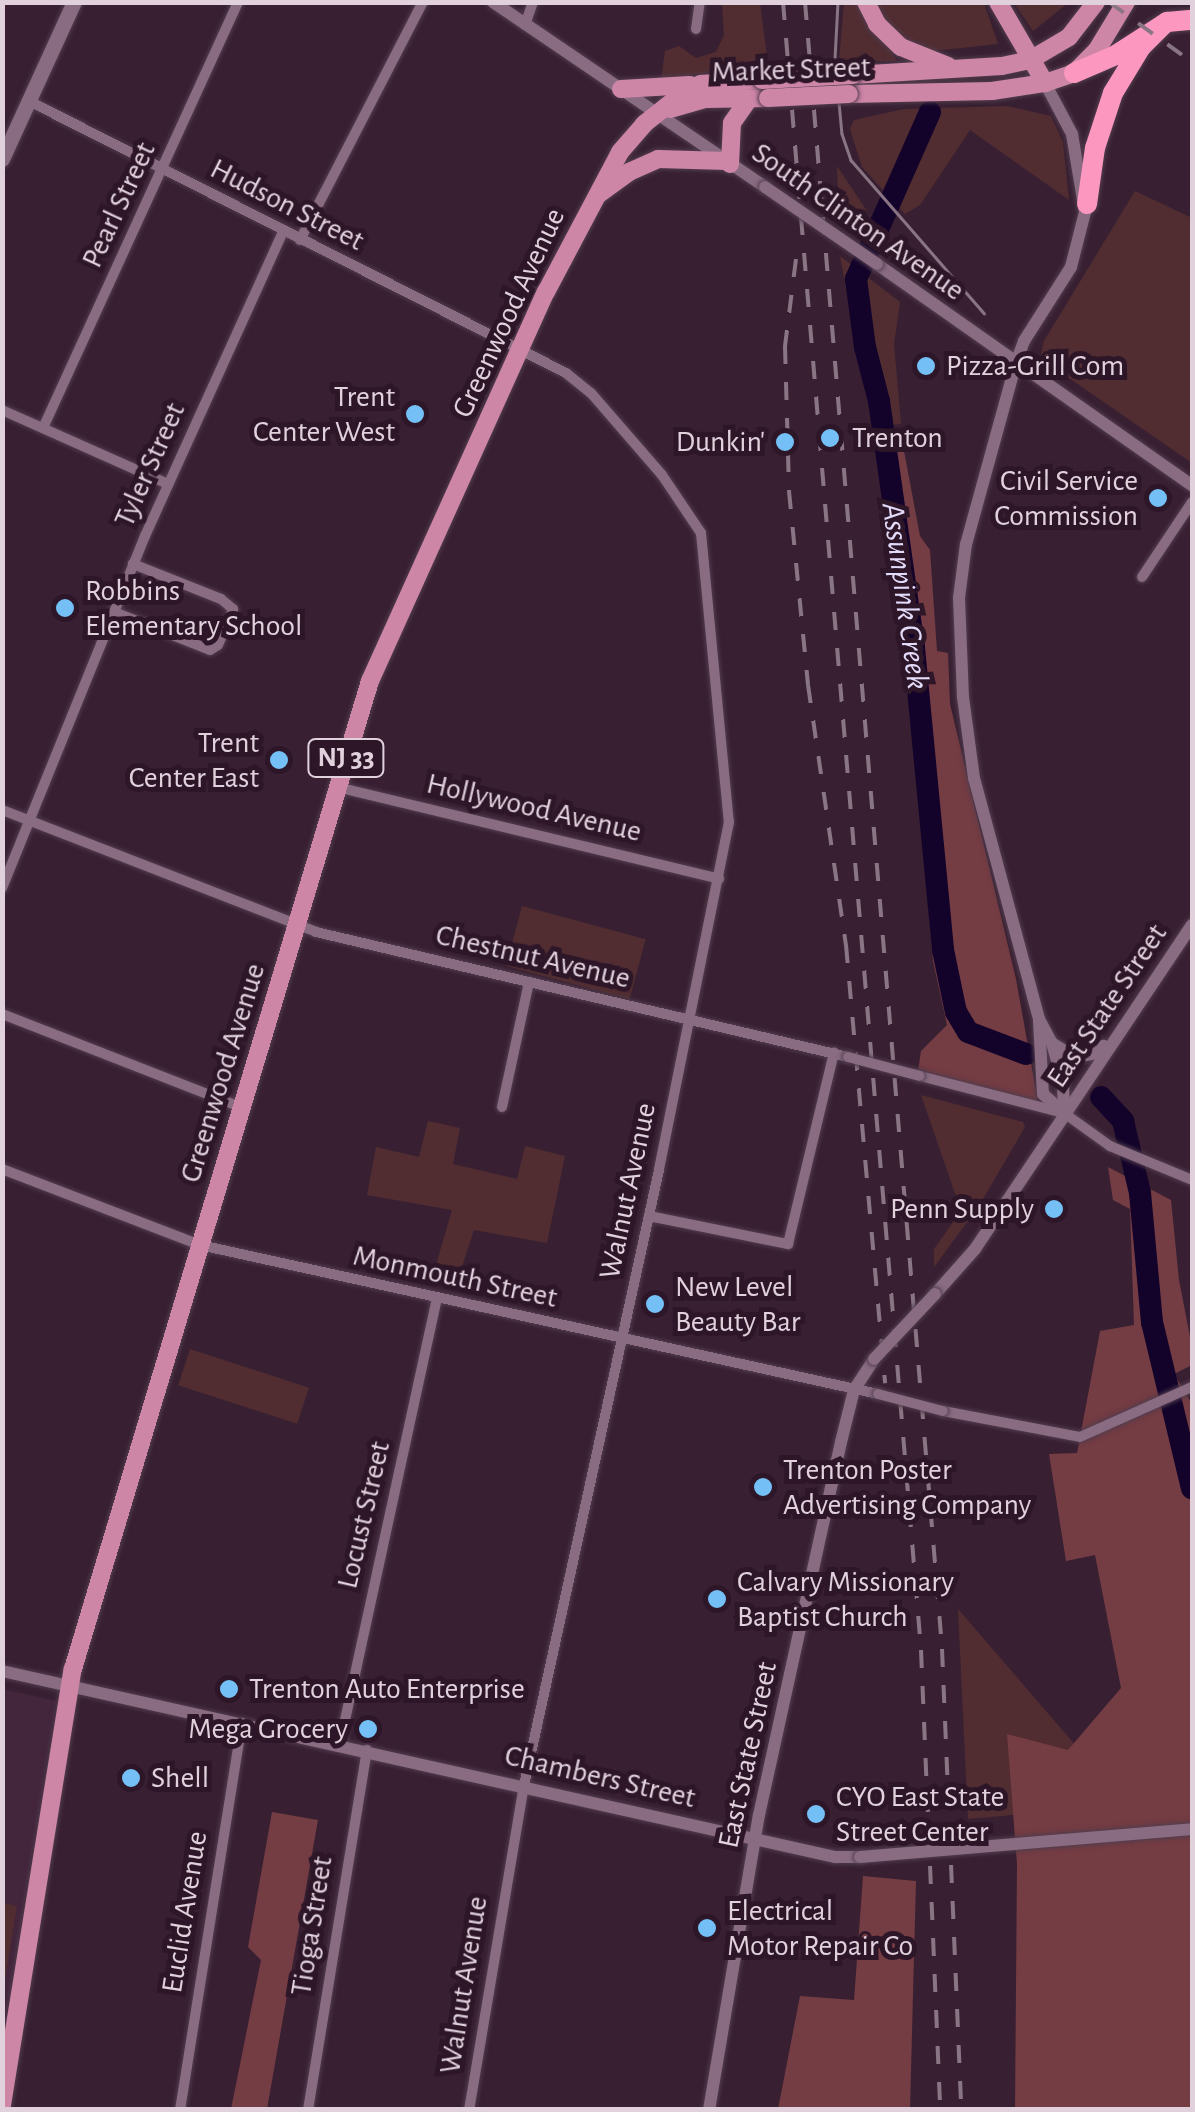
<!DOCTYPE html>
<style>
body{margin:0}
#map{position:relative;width:1195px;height:2112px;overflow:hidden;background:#382032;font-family:"Alegreya Sans",sans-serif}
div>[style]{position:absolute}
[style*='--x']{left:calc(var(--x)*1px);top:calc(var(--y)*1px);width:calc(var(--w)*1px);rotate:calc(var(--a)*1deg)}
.built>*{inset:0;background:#43253c}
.green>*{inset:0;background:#512d31;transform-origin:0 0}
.forest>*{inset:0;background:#743c43}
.river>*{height:22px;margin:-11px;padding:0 11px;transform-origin:11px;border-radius:11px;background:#13032a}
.roads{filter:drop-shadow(0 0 2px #513c4d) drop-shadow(0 0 2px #513c4d)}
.minor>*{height:10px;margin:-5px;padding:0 5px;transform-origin:5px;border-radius:5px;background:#896c82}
.tertiary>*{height:12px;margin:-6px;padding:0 6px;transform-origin:6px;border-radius:6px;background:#896c82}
.secondary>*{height:15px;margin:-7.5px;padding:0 7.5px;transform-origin:7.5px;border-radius:7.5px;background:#896c82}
.primary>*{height:18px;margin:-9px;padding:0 9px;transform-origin:9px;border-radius:9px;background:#ce86a7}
.motorway>*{height:20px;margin:-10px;padding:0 10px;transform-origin:10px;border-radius:10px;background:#fc97c0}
.tram>*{height:2.5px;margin:-1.25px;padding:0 1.25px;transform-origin:1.25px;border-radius:1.25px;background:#897584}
.rail>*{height:4px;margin-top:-2px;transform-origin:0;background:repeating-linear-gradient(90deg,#897584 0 18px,transparent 0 36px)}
.bridges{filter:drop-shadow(0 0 2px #513c4d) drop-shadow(0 0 2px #513c4d)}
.minor-bridge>*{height:10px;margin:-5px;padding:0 5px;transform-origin:5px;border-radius:5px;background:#896c82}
.tertiary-bridge>*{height:12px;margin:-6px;padding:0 6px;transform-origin:6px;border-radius:6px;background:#896c82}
.primary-bridge>*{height:18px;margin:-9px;padding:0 9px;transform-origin:9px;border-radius:9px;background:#ce86a7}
.dots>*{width:28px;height:28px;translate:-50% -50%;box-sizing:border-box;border:5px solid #2d1628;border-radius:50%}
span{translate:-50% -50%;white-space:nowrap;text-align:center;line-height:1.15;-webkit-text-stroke:10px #2d1628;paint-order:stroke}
.shield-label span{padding:2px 8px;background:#2d1628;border:2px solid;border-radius:8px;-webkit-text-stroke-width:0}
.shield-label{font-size:28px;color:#e1d1dd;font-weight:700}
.street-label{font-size:30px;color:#e1d1dd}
.poi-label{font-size:30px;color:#e1d1dd}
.left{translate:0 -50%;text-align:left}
.right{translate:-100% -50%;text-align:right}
.water-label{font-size:32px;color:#e3dbfa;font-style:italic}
.frame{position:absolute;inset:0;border:5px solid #e1d1dd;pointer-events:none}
</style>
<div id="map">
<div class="built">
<i style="clip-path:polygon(3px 1689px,56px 1701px,3px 2039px)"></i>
</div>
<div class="green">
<i style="clip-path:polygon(722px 3px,760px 3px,768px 65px,661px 79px,665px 51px,679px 46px,696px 58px,716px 52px,724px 35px)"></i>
<i style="clip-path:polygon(844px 3px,862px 3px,897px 61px,839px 61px)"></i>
<i style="clip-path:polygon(878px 3px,984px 3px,998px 44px,933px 51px,905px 40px,885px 20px)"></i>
<i style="clip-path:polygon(1014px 3px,1068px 3px,1033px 31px)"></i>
<i style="clip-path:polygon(1007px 106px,1051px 116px,1063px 142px,1069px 200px,970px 130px,920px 205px,905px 214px,862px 167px,850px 129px,854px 120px,904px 109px)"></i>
<i style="clip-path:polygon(837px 166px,867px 211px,861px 234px,839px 219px)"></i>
<i style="clip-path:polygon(1135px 191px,1192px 218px,1192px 463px,1040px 358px,1044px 341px)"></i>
<i style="clip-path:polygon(840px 256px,900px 302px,894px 344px,901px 424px,873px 427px)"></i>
<i style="left:522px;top:906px;width:128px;height:62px;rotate:15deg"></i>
<i style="clip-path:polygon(921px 1095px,1023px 1122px,1025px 1127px,979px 1206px,934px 1267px,934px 1249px,961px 1211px)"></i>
<i style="clip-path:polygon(428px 1121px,460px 1128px,453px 1164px,517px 1179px,525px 1146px,565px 1156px,547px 1243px,474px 1230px,455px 1288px,431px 1282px,452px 1210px,367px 1195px,376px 1147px,419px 1157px)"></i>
<i style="left:190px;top:1349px;width:125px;height:38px;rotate:18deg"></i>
<i style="clip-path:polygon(958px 1609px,1127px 1805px,968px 1819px)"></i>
<i style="clip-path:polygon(3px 1903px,17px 1906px,3px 1993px,2px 1903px)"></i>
</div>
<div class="forest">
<i style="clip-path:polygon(904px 451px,920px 536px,930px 550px,937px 651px,948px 653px,950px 704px,1016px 979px,1038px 1102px,918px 1071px,921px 1051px,947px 1025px,933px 961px,905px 624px,877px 453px)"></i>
<i style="clip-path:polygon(1108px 1167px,1171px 1200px,1179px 1280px,1192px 1347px,1192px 1365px,1174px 1374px,1192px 1404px,1192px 2109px,1015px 2109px,1017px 1864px,1007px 1734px,1068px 1750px,1121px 1688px,1095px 1555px,1066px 1561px,1049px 1454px,1077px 1453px,1100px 1331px,1134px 1325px,1130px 1209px,1113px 1200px)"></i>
<i style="clip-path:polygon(272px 1812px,318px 1820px,267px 2109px,231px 2109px,261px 1960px,248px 1947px)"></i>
<i style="clip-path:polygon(863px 1876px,916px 1881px,910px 2109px,778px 2109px,800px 1996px,854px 2000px)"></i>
</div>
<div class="river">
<i style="--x:930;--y:112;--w:183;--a:113.9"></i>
<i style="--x:856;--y:279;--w:69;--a:82.5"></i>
<i style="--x:865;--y:347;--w:56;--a:75.5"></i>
<i style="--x:879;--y:401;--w:249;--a:81.9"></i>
<i style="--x:914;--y:648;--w:303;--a:84.5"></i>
<i style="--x:943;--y:950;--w:63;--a:78.2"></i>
<i style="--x:956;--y:1012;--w:23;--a:59"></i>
<i style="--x:968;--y:1032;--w:62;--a:20.8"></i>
<i style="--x:1101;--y:1097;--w:33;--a:47"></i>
<i style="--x:1123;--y:1121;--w:74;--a:76.7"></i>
<i style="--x:1140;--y:1193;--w:130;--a:84.7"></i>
<i style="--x:1152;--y:1322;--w:171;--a:76.5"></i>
</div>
<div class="roads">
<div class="minor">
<i style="--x:525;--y:25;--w:24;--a:-71"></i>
<i style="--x:696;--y:29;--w:27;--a:-82"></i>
<i style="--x:29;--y:101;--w:602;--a:26.86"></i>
<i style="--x:566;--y:373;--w:32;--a:39"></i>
<i style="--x:591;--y:393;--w:108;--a:49.1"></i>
<i style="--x:662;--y:475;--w:70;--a:56.1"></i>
<i style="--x:701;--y:533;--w:290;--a:84.5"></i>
<i style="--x:729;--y:822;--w:355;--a:101.4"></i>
<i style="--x:659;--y:1170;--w:630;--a:102.38"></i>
<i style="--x:524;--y:1785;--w:330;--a:99.6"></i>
<i style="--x:300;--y:240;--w:268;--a:-62.7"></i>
<i style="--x:2;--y:410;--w:182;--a:24"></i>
<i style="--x:43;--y:428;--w:469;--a:-65.4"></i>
<i style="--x:1142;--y:577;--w:90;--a:-56.3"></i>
<i style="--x:114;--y:612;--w:103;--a:21.6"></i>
<i style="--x:210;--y:650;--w:9;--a:-32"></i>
<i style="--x:218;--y:645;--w:39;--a:-67"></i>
<i style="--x:233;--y:609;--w:16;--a:-140"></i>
<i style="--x:221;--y:599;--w:95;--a:-158.3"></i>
<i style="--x:337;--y:787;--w:393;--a:13.5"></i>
<i style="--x:2;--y:810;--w:337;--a:21.2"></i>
<i style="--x:316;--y:932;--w:546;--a:13.22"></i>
<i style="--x:2;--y:888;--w:380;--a:-67.9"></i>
<i style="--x:145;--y:536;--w:334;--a:-65.6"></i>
<i style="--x:2;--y:1014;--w:256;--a:21.3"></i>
<i style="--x:920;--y:1076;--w:149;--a:14.4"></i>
<i style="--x:1064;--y:1113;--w:57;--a:35.7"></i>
<i style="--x:1110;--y:1146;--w:89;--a:22.5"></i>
<i style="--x:502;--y:1107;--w:128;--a:-77.8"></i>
<i style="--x:2;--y:1169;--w:212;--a:21"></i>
<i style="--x:200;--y:1245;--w:694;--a:12.39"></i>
<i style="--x:649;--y:1216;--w:142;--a:11.4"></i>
<i style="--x:788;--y:1244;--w:197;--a:-76.5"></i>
<i style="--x:943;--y:1411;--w:139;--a:10.7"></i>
<i style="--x:1080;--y:1437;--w:123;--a:-24.1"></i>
<i style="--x:340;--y:1743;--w:455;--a:-77.7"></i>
<i style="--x:180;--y:2110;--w:392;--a:-80.9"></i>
<i style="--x:308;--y:2110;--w:365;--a:-80.7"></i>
</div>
<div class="tertiary">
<i style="--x:493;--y:2;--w:329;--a:34.2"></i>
<i style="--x:1045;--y:83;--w:58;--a:62.1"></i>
<i style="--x:1072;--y:134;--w:79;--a:80.5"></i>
<i style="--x:1085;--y:212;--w:57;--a:104.3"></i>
<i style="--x:1071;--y:267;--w:88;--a:122.4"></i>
<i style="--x:1024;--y:341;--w:23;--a:110"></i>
<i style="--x:1016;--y:363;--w:188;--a:105.4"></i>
<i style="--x:966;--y:544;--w:54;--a:97.4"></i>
<i style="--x:959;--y:598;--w:99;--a:87.7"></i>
<i style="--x:963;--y:697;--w:82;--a:82.3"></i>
<i style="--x:974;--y:778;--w:250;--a:74.9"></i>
<i style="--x:1039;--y:1019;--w:27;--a:62"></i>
<i style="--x:1052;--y:1043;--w:41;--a:74.2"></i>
<i style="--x:1063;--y:1082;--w:31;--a:88"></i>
<i style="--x:877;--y:264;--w:385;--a:35.1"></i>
<i style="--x:1039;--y:1021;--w:73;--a:86.9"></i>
<i style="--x:1043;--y:1094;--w:28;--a:42"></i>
<i style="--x:1052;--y:1043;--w:26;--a:32"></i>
<i style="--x:1074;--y:1057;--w:18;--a:-9"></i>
<i style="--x:1092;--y:1054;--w:14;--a:-36"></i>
<i style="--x:935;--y:1294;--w:60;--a:-48.4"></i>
<i style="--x:975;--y:1249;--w:390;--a:-56.2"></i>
<i style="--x:2;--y:1671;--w:854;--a:12.59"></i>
<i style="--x:835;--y:1857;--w:25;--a:0"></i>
<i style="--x:709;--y:2110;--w:299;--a:-80.4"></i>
<i style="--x:759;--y:1815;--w:382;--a:-77.6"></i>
<i style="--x:841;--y:1442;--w:54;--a:-76"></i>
<i style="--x:854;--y:1390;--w:37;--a:-57"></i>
</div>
<div class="secondary">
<i style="--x:2;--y:159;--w:173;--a:-65.4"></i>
</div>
<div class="primary">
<i style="--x:866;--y:2;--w:25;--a:63"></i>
<i style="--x:877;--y:24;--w:33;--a:44"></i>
<i style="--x:901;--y:47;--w:51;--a:22"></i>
<i style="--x:998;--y:2;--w:94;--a:59.9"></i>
<i style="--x:853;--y:75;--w:149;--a:-3.5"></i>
<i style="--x:1002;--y:66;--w:29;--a:-12"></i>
<i style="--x:1030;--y:60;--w:45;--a:-30.5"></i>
<i style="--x:1069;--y:37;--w:44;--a:-52.4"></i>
<i style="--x:621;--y:89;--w:69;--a:-3.3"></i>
<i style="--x:849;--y:94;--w:143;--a:-1.2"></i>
<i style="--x:992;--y:91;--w:54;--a:-8.6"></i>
<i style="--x:1045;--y:83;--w:31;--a:-19"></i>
<i style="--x:1074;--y:73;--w:33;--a:-45"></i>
<i style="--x:1097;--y:50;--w:56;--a:-58.9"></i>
<i style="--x:670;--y:109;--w:37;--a:-16"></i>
<i style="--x:706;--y:99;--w:62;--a:-0.9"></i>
<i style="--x:730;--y:164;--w:41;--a:-87.2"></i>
<i style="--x:732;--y:123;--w:29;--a:-55"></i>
<i style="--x:599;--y:194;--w:37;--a:-36"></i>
<i style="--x:629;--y:172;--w:32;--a:-24"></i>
<i style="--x:658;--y:159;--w:69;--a:1.7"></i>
<i style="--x:2;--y:2105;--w:442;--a:-80.8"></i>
<i style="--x:73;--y:1669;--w:1032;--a:-73.27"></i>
<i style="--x:370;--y:681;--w:427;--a:-65.7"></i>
<i style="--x:546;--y:292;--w:158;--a:-62.1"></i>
<i style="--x:620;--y:152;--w:37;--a:-49"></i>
<i style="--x:644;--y:124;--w:55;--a:-38.3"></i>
<i style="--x:687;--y:90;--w:15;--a:-23"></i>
<i style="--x:701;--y:84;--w:61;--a:-3.8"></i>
</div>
<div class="motorway">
<i style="--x:1074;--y:73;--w:46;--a:-23.2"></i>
<i style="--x:1116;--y:55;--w:61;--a:-32.9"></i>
<i style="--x:1167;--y:22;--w:25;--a:-5"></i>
<i style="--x:1087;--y:204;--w:57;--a:-81.9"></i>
<i style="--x:1095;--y:148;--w:58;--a:-71.9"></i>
<i style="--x:1113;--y:93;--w:54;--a:-58.7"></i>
<i style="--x:1141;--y:47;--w:33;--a:-45"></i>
</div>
</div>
<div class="tram">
<i style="--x:838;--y:2;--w:57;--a:93"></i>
<i style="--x:835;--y:59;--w:75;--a:84.7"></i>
<i style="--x:842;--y:134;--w:28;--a:71"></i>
<i style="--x:851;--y:160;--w:203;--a:49"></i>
</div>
<div class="rail">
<i style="--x:783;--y:2;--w:1654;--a:85.21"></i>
<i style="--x:921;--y:1650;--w:460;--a:87.6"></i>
<i style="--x:805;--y:2;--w:1653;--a:85.24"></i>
<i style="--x:942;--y:1649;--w:461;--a:87.6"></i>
<i style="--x:1109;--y:2;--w:102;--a:35.9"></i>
<i style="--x:796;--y:259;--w:88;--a:97.2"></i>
<i style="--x:785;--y:346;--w:145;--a:88.4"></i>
<i style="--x:789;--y:491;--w:195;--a:84.4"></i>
<i style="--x:808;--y:685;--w:263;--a:81.7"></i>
<i style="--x:846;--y:945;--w:440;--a:84.9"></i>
</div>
<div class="bridges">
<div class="minor-bridge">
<i style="--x:848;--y:1057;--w:74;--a:14.8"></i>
<i style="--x:878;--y:1394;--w:67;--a:14.7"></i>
</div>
<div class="tertiary-bridge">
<i style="--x:765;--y:187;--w:136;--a:34.5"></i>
<i style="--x:874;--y:1359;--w:89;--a:-46.8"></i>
<i style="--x:860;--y:1857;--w:333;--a:-4.8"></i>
</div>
<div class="primary-bridge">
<i style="--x:762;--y:80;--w:91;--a:-3.1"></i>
<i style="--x:768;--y:98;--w:81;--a:-2.8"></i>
</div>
</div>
<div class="dots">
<i style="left:926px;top:366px;background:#74c0f6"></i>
<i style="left:415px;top:414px;background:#74c0f6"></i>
<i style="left:830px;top:438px;background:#74c0f6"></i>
<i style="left:785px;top:442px;background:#74c0f6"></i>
<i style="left:1158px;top:498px;background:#74c0f6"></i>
<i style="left:65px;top:608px;background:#74c0f6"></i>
<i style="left:279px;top:760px;background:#74c0f6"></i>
<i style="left:1054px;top:1209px;background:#74c0f6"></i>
<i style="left:655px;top:1304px;background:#74c0f6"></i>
<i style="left:763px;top:1487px;background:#74c0f6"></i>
<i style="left:717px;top:1599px;background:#74c0f6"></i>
<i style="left:229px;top:1689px;background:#74c0f6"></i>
<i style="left:368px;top:1729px;background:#74c0f6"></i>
<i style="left:131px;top:1778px;background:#74c0f6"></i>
<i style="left:816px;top:1814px;background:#74c0f6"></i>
<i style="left:707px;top:1928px;background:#74c0f6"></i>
</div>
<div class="shield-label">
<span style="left:346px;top:758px">NJ 33</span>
</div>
<div class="street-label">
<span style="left:791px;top:70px;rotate:-2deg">Market Street</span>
<span style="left:119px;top:205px;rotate:-65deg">Pearl Street</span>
<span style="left:287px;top:205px;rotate:27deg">Hudson Street</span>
<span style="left:858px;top:222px;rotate:35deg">South Clinton Avenue</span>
<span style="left:509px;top:313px;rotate:-65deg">Greenwood Avenue</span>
<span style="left:150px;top:465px;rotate:-66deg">Tyler Street</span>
<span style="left:534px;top:808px;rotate:13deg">Hollywood Avenue</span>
<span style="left:533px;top:957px;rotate:13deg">Chestnut Avenue</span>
<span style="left:1107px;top:1006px;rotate:-56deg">East State Street</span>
<span style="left:223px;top:1073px;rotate:-73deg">Greenwood Avenue</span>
<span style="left:628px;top:1191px;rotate:-78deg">Walnut Avenue</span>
<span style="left:455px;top:1277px;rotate:12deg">Monmouth Street</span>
<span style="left:364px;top:1515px;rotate:-77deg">Locust Street</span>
<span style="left:748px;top:1755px;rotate:-78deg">East State Street</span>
<span style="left:600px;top:1777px;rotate:13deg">Chambers Street</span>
<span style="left:185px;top:1912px;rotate:-81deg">Euclid Avenue</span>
<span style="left:312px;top:1926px;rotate:-81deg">Tioga Street</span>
<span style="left:464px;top:1985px;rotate:-81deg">Walnut Avenue</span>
</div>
<div class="poi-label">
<span class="left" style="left:946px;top:366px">Pizza-Grill Com</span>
<span class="right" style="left:395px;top:414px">Trent<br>Center West</span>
<span class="left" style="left:852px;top:438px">Trenton</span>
<span class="right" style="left:765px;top:442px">Dunkin'</span>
<span class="right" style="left:1138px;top:498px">Civil Service<br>Commission</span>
<span class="left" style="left:85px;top:608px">Robbins<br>Elementary School</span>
<span class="right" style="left:259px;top:760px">Trent<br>Center East</span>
<span class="right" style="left:1034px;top:1209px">Penn Supply</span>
<span class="left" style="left:675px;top:1304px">New Level<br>Beauty Bar</span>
<span class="left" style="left:783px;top:1487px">Trenton Poster<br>Advertising Company</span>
<span class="left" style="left:737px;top:1599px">Calvary Missionary<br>Baptist Church</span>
<span class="left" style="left:249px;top:1689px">Trenton Auto Enterprise</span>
<span class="right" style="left:348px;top:1729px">Mega Grocery</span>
<span class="left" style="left:151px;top:1778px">Shell</span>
<span class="left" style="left:836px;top:1814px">CYO East State<br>Street Center</span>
<span class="left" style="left:727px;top:1928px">Electrical<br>Motor Repair Co</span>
</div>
<div class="water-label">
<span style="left:905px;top:596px;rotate:82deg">Assunpink Creek</span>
</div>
<div class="frame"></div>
</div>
